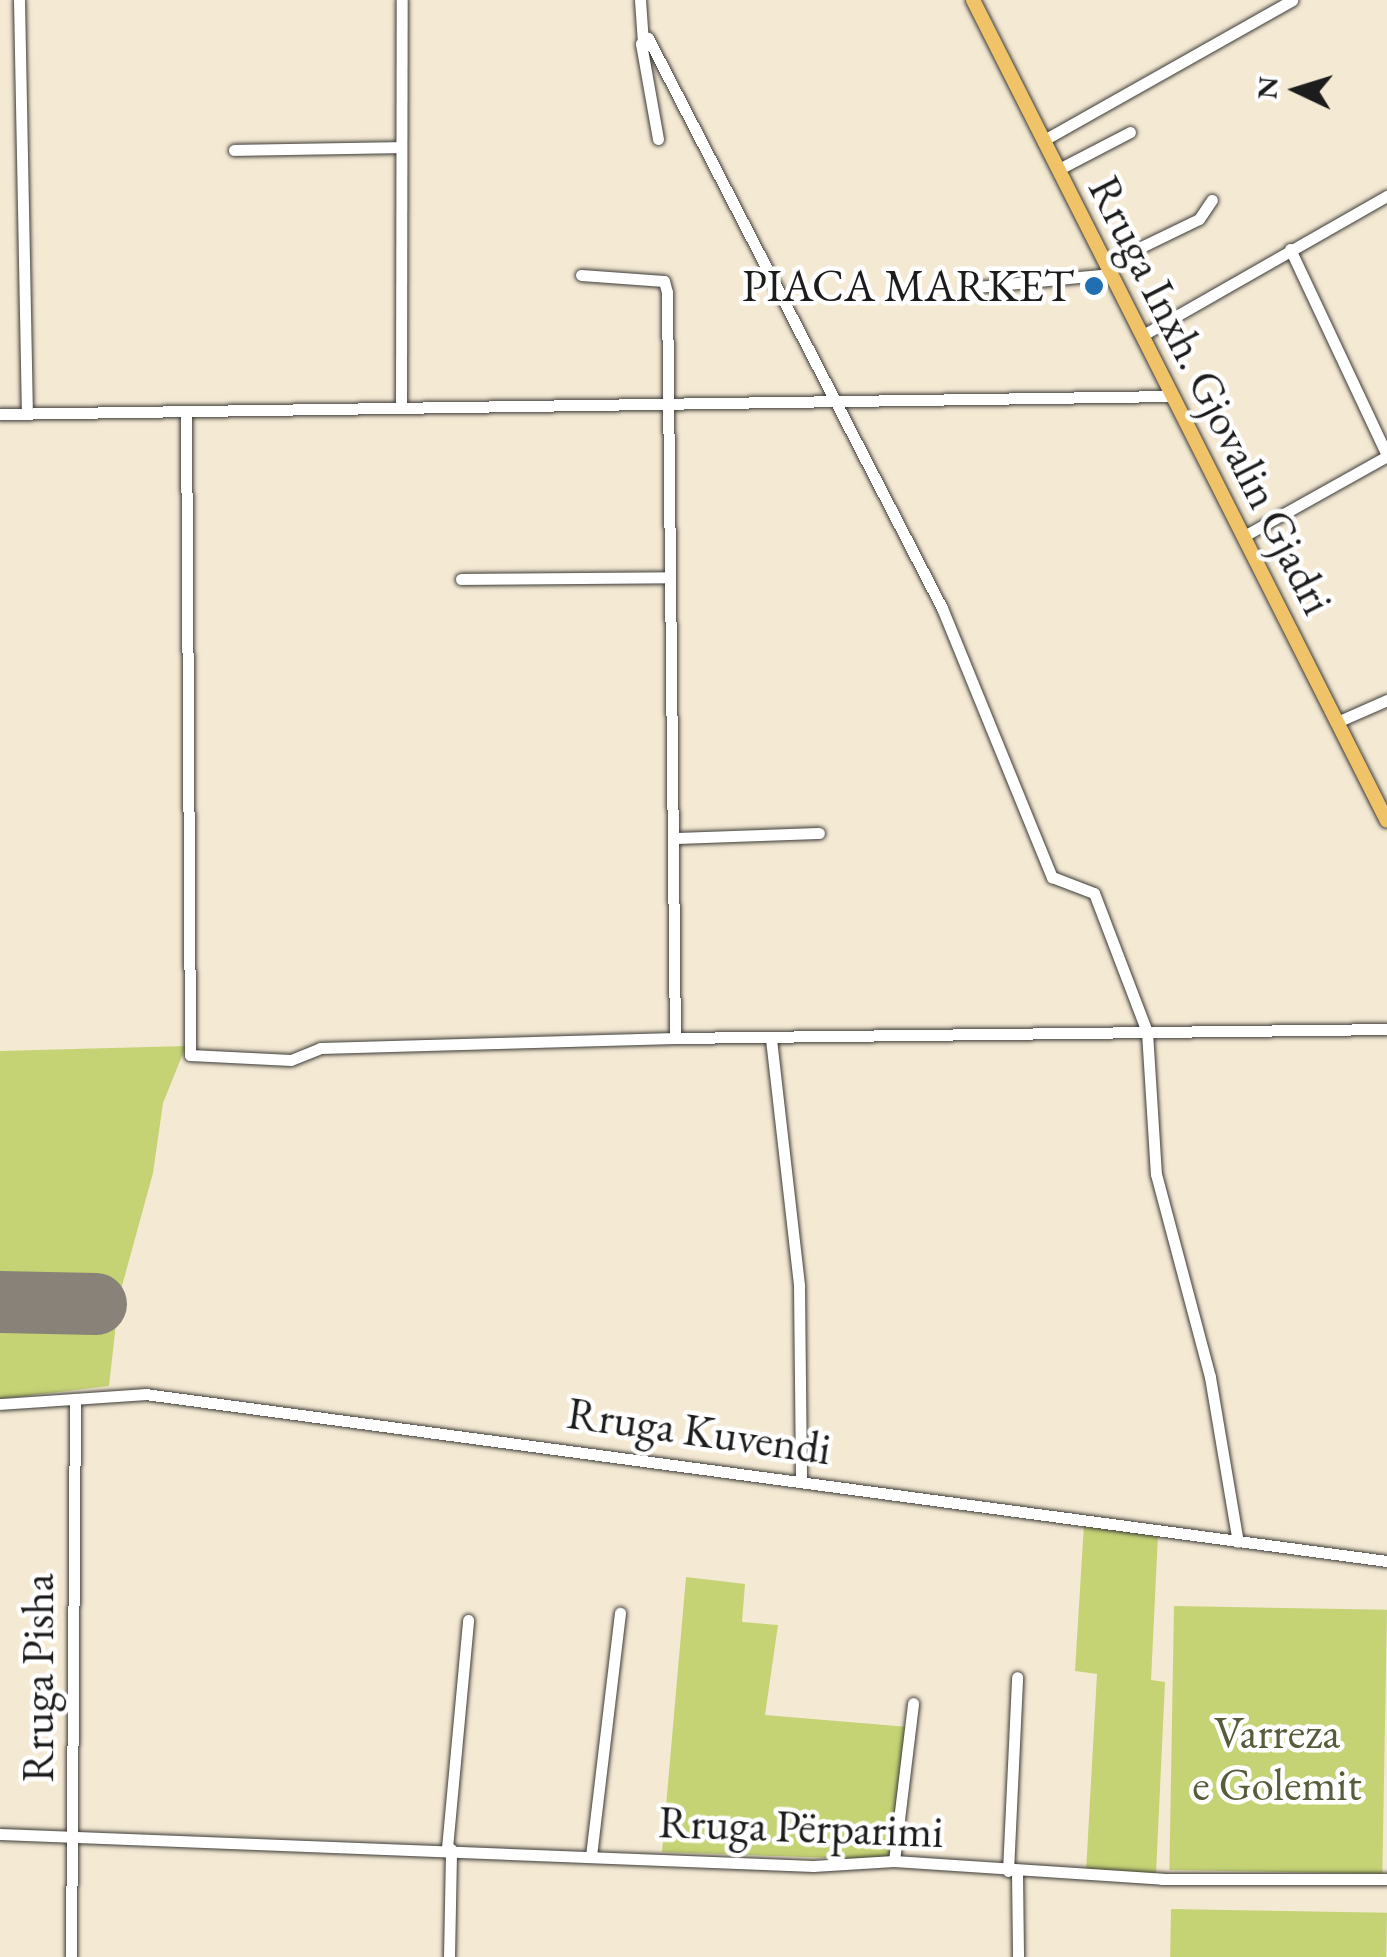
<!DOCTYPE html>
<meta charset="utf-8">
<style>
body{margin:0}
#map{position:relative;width:1387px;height:1957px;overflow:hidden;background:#f4e9d3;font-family:"EB Garamond",serif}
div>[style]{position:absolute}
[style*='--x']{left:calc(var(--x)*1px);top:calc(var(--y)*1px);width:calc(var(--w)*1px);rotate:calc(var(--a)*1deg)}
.green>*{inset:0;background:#c5d375;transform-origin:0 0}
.runway>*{height:62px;margin:-31px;padding:0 31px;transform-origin:31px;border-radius:31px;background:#888278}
.roads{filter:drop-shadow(0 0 2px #3c3b37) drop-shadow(0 0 2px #3c3b37)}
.minor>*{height:11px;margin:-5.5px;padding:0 5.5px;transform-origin:5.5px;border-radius:5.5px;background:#fff}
.major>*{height:14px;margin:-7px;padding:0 7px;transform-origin:7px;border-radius:7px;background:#f0c369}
.dots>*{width:28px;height:28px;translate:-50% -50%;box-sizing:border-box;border:5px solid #fff;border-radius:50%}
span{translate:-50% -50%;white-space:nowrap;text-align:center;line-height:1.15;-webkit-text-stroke:9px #fff;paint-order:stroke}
.poi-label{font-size:45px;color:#1c1c1c}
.right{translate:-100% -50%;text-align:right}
.street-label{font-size:45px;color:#1c1c1c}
.park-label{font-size:45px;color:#575c3b}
.north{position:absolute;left:1247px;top:40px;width:100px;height:100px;-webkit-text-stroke:8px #fff;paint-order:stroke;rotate:274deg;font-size:28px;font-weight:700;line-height:40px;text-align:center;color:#1c1c1c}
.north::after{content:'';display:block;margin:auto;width:35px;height:45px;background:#1c1c1c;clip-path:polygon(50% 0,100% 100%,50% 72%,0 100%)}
</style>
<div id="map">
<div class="green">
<i style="clip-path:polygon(186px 1046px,163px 1103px,153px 1173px,119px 1297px,109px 1386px,0 1399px,0 1051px)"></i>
<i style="clip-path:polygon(1084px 1524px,1158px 1535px,1151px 1680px,1165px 1682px,1156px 1874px,1086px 1872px,1097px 1674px,1075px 1671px)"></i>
<i style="clip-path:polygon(686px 1577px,745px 1584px,742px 1622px,778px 1625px,765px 1715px,908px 1727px,890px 1860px,662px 1852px)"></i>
<i style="left:1174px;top:1606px;width:213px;height:264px;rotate:1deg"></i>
<i style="left:1171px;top:1909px;width:216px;height:48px;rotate:1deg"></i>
</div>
<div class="runway">
<i style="--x:0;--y:1302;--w:96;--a:1.2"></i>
</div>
<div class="roads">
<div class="minor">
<i style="--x:19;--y:0;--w:414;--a:88.9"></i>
<i style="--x:640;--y:0;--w:39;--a:86"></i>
<i style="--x:658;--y:139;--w:97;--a:-100.1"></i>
<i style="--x:641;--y:44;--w:9;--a:-41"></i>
<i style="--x:648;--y:38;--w:641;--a:62.72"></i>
<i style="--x:942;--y:608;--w:291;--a:67.8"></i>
<i style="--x:1052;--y:877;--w:45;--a:20.9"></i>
<i style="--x:1094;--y:893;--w:149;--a:69.1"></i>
<i style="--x:1147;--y:1032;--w:142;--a:86.4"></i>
<i style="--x:1156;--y:1174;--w:210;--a:75.1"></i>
<i style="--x:1210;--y:1377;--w:167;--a:80.4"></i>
<i style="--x:1044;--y:140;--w:285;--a:-29.4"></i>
<i style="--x:234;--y:150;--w:167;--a:-1"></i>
<i style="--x:1059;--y:169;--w:80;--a:-27.5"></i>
<i style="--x:1290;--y:249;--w:228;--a:64.8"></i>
<i style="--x:1106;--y:264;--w:103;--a:-25.8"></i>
<i style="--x:1199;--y:219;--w:23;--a:-56"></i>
<i style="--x:581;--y:275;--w:83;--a:4.1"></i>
<i style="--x:664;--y:281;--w:11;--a:75"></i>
<i style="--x:667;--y:292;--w:746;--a:89.39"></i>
<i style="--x:675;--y:1038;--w:712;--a:-0.72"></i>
<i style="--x:967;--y:288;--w:145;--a:-5.6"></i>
<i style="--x:1143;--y:335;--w:281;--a:-29.7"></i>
<i style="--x:401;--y:408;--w:408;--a:-89.9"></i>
<i style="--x:186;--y:411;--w:644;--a:89.64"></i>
<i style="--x:190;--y:1055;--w:101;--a:2.8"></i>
<i style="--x:291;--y:1060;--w:31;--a:-22"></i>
<i style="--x:320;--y:1048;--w:355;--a:-1.6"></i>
<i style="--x:0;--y:414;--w:1173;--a:-0.88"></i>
<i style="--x:1244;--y:536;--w:164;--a:-29.2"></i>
<i style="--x:461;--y:579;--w:209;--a:-0.5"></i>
<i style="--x:1337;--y:722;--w:55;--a:-23.7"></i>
<i style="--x:675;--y:838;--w:144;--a:-2"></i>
<i style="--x:771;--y:1039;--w:249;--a:83.5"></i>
<i style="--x:799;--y:1286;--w:194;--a:89.4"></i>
<i style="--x:0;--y:1404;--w:145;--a:-3.9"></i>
<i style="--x:145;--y:1394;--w:1253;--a:7.66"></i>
<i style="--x:0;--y:1834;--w:814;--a:2.25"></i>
<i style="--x:813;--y:1866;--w:81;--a:-3.5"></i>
<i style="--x:894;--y:1861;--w:269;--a:3.8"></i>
<i style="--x:1162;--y:1879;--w:225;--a:0"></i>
<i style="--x:447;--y:1848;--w:229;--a:-84.7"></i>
<i style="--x:591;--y:1856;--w:245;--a:-83.2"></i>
<i style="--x:894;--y:1861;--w:159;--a:-83.1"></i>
<i style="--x:1008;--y:1871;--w:194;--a:-87.3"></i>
<i style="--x:1017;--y:1872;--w:85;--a:89.3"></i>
<i style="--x:71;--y:1957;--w:558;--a:-89.59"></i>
<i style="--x:449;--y:1957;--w:108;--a:-88.9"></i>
</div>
<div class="major">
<i style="--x:973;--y:0;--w:919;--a:63.24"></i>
</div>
</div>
<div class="dots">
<i style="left:1094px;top:286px;background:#1f6fb2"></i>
</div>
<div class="poi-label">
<span class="right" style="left:1074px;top:286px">PIACA MARKET</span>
</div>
<div class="street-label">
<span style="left:1211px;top:395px;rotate:63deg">Rruga Inxh. Gjovalin Gjadri</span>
<span style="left:699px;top:1431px;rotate:8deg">Rruga Kuvendi</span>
<span style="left:38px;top:1678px;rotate:-90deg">Rruga Pisha</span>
<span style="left:801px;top:1827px;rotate:2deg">Rruga Përparimi</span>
</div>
<div class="park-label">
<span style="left:1277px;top:1759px">Varreza<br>e Golemit</span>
</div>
<div class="north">N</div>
</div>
